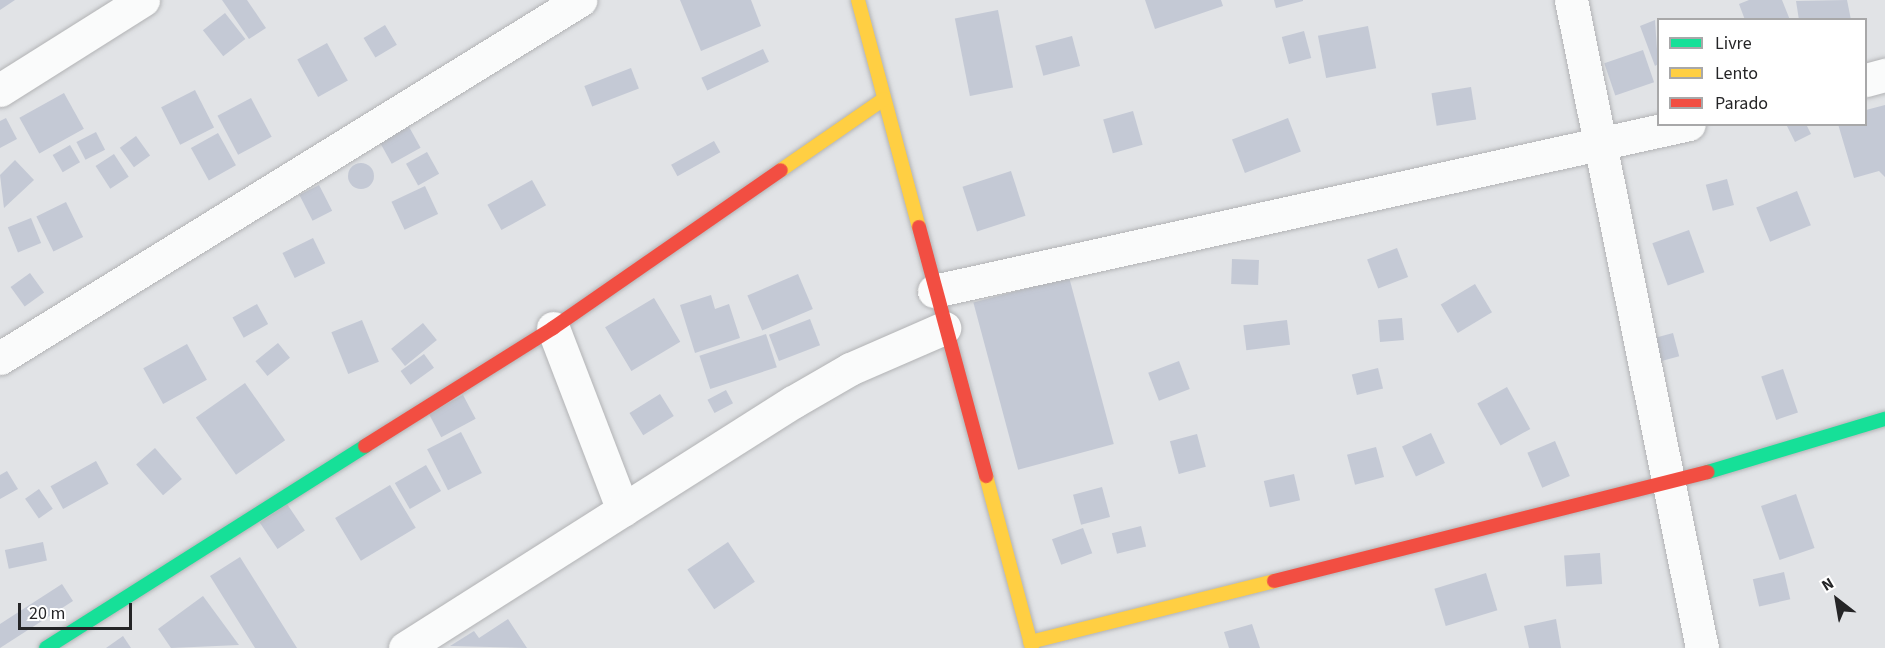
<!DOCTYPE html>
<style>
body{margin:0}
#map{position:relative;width:1885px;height:648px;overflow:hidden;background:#e1e3e6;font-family:"Source Sans 3",sans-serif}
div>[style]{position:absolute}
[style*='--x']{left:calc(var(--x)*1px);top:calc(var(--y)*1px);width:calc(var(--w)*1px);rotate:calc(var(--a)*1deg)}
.building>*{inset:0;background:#c4c9d5;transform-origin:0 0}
.round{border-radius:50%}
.roads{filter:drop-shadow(0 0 2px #b2b3b5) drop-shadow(0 0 2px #b2b3b5)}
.street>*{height:33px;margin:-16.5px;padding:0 16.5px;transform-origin:16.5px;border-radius:16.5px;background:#fafbfb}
.fast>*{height:14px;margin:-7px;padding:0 7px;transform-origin:7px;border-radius:7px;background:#16e098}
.slow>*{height:14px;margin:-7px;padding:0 7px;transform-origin:7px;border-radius:7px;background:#ffcf43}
.jam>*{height:14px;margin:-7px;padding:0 7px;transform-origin:7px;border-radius:7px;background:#f24e42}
span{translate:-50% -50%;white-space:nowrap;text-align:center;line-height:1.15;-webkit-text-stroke:5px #fff;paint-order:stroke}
.legend{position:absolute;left:1657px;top:18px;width:210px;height:108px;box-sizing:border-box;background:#fff;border:2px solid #a8a8a9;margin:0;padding:8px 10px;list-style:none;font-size:18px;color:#252527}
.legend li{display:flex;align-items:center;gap:12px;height:30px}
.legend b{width:30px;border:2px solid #a8a8a9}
.north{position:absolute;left:1807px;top:570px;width:60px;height:60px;-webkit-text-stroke:4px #fff;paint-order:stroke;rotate:329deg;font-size:16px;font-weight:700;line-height:24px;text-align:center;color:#252527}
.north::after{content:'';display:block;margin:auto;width:21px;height:27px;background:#252527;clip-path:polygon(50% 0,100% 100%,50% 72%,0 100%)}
.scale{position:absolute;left:18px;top:603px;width:114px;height:27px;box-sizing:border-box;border:3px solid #252527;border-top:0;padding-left:8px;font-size:18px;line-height:21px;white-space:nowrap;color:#252527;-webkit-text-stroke:4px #fff;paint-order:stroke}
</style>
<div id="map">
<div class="building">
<i style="clip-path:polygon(0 0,15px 0,0 10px)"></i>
<i style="clip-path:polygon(222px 0,247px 0,266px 28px,249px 39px)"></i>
<i style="clip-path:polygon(680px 0,751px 0,761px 26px,701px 51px)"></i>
<i style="clip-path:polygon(1145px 0,1221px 0,1223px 6px,1155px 29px)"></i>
<i style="clip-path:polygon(1274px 0,1303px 0,1303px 1px,1276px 8px)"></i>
<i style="clip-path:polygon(1749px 0,1782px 0,1790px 20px,1745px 20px,1739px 4px)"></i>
<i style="clip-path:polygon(1847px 0,1851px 20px,1799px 20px,1796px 1px)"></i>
<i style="left:998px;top:10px;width:79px;height:44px;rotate:79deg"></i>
<i style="left:225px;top:13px;width:33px;height:28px;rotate:52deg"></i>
<i style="clip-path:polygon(1655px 20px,1658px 64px,1655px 66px,1640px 26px)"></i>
<i style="left:385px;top:25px;width:23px;height:25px;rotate:59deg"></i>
<i style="left:1368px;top:26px;width:43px;height:51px;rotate:79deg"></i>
<i style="left:1304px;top:31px;width:28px;height:23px;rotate:75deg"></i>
<i style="left:1072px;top:36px;width:31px;height:38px;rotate:75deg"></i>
<i style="left:327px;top:43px;width:43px;height:34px;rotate:61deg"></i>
<i style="left:763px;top:49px;width:14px;height:68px;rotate:65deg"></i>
<i style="left:1643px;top:50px;width:34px;height:41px;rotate:71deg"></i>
<i style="left:631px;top:68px;width:22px;height:50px;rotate:69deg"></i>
<i style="left:1471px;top:87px;width:33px;height:40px;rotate:81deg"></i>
<i style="left:195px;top:90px;width:42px;height:38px;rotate:63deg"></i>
<i style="left:64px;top:93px;width:41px;height:51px;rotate:61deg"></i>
<i style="left:251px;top:98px;width:44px;height:38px;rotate:62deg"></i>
<i style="clip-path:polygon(1885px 105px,1885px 177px,1879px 171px,1854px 178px,1838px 124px,1866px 124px,1866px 110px)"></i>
<i style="left:1133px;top:111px;width:35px;height:31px;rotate:74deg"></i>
<i style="clip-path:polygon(6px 118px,17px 139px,0 148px,0 121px)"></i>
<i style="left:1288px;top:118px;width:36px;height:60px;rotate:69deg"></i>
<i style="clip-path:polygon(1786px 124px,1806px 124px,1811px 134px,1795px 142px)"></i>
<i style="left:408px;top:125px;width:26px;height:33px;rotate:61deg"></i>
<i style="left:96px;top:132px;width:20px;height:22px;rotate:63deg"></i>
<i style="left:218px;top:133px;width:37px;height:31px;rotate:61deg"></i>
<i style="left:136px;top:136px;width:24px;height:20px;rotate:54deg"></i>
<i style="left:714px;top:141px;width:13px;height:49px;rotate:61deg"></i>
<i style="left:70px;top:145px;width:20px;height:20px;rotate:60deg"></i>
<i style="left:427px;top:152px;width:25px;height:24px;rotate:61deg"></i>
<i style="left:114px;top:154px;width:27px;height:22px;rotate:57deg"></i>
<i style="clip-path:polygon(15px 160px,34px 180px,4px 208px,0 175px)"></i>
<i class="round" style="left:348px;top:163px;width:26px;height:26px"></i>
<i style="left:1011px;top:171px;width:47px;height:51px;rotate:72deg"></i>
<i style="left:1727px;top:179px;width:27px;height:22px;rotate:75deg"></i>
<i style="left:532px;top:180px;width:29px;height:51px;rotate:61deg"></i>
<i style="left:319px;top:185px;width:29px;height:22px;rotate:63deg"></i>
<i style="left:425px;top:186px;width:31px;height:37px;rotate:65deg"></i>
<i style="left:1797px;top:191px;width:37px;height:44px;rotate:68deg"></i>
<i style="left:66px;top:202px;width:39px;height:33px;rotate:64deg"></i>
<i style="left:31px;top:218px;width:27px;height:25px;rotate:68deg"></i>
<i style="left:1689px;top:230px;width:45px;height:39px;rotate:70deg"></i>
<i style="left:313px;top:238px;width:28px;height:34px;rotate:64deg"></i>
<i style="left:1397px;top:248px;width:31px;height:32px;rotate:69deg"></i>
<i style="left:1232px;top:259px;width:27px;height:25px;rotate:2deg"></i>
<i style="left:30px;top:273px;width:24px;height:24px;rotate:54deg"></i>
<i style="left:798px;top:274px;width:38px;height:55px;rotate:67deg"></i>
<i style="left:1069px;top:277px;width:173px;height:99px;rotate:75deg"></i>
<i style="left:1475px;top:284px;width:33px;height:40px;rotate:59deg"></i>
<i style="clip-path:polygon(711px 295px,715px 309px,729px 304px,740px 338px,695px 353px,680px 305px)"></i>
<i style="left:654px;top:298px;width:51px;height:57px;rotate:59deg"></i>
<i style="left:257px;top:304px;width:23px;height:28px;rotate:61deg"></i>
<i style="left:1402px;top:318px;width:22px;height:24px;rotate:85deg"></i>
<i style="left:810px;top:319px;width:28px;height:44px;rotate:69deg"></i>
<i style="left:362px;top:320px;width:45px;height:33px;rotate:68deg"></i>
<i style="left:1287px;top:320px;width:25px;height:44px;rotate:83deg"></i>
<i style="left:423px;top:323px;width:22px;height:41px;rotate:51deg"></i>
<i style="left:1673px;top:333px;width:24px;height:24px;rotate:75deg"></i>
<i style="left:766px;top:334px;width:35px;height:70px;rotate:72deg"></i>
<i style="left:278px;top:343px;width:19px;height:29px;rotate:51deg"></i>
<i style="left:187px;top:344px;width:41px;height:50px;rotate:61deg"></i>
<i style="left:424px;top:354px;width:17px;height:29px;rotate:54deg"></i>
<i style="left:1179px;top:361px;width:30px;height:33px;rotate:69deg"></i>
<i style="left:1378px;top:368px;width:21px;height:27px;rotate:76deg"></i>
<i style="left:1783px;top:369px;width:46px;height:23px;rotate:71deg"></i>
<i style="left:245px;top:383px;width:70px;height:60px;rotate:55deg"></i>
<i style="left:1507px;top:387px;width:48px;height:34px;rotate:61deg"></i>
<i style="left:726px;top:390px;width:15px;height:21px;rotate:62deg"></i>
<i style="left:660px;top:394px;width:26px;height:36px;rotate:58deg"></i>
<i style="left:463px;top:395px;width:27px;height:39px;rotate:62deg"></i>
<i style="left:461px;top:432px;width:46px;height:38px;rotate:63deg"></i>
<i style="left:1431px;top:433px;width:33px;height:32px;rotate:65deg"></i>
<i style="left:1197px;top:434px;width:34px;height:28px;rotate:75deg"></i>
<i style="left:1555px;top:441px;width:38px;height:30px;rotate:67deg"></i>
<i style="left:1376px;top:447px;width:31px;height:30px;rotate:75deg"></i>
<i style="left:155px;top:448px;width:41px;height:25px;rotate:49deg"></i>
<i style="left:96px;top:461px;width:26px;height:52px;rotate:61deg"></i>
<i style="left:426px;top:465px;width:30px;height:36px;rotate:60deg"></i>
<i style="clip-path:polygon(7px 471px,18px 489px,0 499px,0 475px)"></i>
<i style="left:1294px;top:474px;width:27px;height:31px;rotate:77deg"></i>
<i style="left:390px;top:485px;width:50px;height:64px;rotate:59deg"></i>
<i style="left:1102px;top:487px;width:31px;height:30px;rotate:75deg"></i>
<i style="left:39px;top:489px;width:24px;height:17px;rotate:55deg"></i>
<i style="left:1796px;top:494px;width:57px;height:37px;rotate:71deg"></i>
<i style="left:287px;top:504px;width:32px;height:33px;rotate:56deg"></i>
<i style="left:1141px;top:526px;width:21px;height:30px;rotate:76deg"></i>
<i style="left:1083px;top:528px;width:27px;height:33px;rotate:70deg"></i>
<i style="left:43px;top:542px;width:19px;height:39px;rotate:78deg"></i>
<i style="left:728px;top:542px;width:48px;height:49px;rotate:56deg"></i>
<i style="left:1600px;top:553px;width:31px;height:36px;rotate:86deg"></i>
<i style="clip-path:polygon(240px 557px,297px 648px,255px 648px,210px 576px)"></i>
<i style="left:1784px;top:572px;width:28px;height:32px;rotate:77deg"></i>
<i style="left:1486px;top:573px;width:39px;height:54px;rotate:73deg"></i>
<i style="clip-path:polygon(62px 584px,73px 601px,0 648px,0 624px)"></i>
<i style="clip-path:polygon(203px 596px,239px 645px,171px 648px,158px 629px)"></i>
<i style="clip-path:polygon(508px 619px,527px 648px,450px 646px,474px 631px,479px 638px)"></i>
<i style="clip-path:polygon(1556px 619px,1561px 648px,1529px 648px,1524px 626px)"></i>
<i style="clip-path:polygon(1252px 624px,1260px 648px,1229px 648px,1224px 632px)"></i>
<i style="clip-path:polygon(123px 636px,131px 648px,106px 648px)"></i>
</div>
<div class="roads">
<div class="street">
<i style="--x:1571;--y:0;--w:661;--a:78.57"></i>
<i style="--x:1866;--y:80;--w:20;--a:-15"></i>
<i style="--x:0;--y:90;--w:169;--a:-32.2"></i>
<i style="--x:934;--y:291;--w:773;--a:-12.47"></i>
<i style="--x:553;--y:328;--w:195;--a:69"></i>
<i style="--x:0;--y:358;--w:682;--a:-31.68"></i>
<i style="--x:405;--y:648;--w:459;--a:-32.4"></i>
<i style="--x:793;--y:402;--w:66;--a:-30.1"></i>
<i style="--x:850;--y:369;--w:103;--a:-23.6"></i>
</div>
<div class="fast">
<i style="--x:1708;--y:472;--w:185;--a:-16.7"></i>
<i style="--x:46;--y:648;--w:378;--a:-32.3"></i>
</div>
<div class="slow">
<i style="--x:858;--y:0;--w:235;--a:75"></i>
<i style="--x:781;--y:170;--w:125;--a:-34.6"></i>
<i style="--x:986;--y:476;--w:178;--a:75"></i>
<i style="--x:1030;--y:642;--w:252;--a:-14"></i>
</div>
<div class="jam">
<i style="--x:919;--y:227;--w:258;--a:74.9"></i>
<i style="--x:365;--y:446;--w:222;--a:-32.1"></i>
<i style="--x:553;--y:328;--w:277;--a:-34.7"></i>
<i style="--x:1274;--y:581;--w:447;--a:-14.1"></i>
</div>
</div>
<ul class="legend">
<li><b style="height:8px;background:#16e098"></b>Livre</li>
<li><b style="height:8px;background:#ffcf43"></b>Lento</li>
<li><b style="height:8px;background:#f24e42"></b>Parado</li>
</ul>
<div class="north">N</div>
<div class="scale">20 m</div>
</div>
